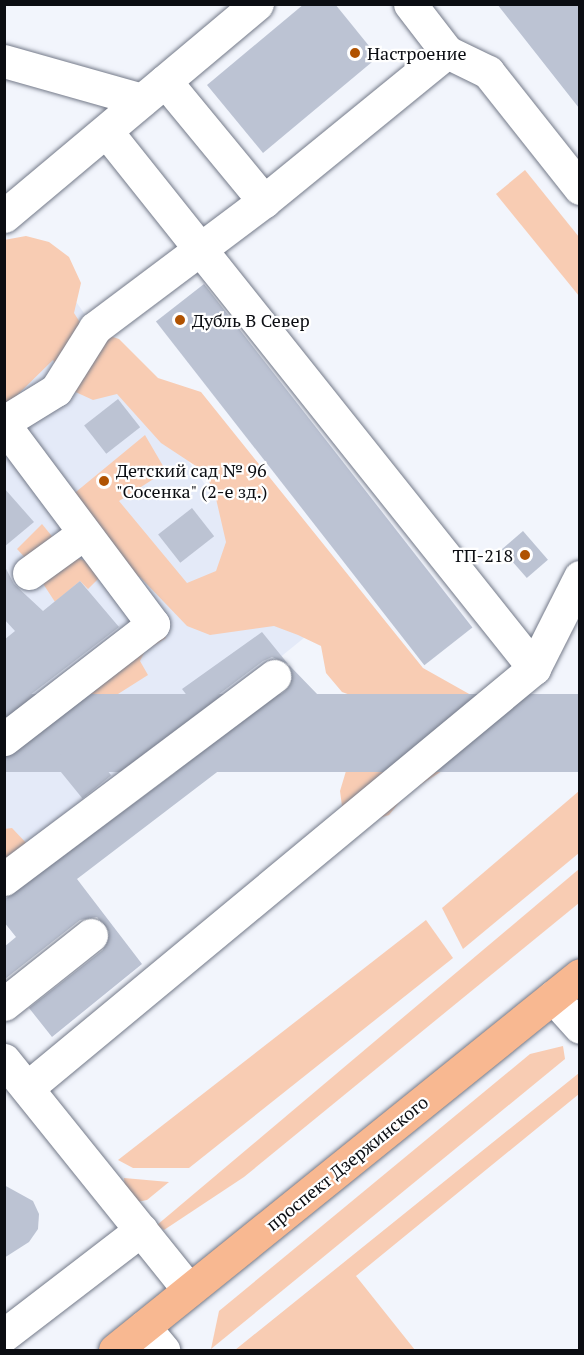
<!DOCTYPE html>
<meta charset="utf-8">
<style>
body{margin:0}
#map{position:relative;width:584px;height:1355px;overflow:hidden;background:#f2f5fc;font-family:"PT Serif",serif}
div>[style]{position:absolute}
[style*='--x']{left:calc(var(--x)*1px);top:calc(var(--y)*1px);width:calc(var(--w)*1px);rotate:calc(var(--a)*1deg)}
.built>*{inset:0;background:#e4eaf8}
.green>*{inset:0;background:#f8ccb3}
.building>*{inset:0;background:#bcc3d3;transform-origin:0 0}
.roads{filter:drop-shadow(0 0 2px #747a89) drop-shadow(0 0 2px #747a89)}
.minor>*{height:33px;margin:-16.5px;padding:0 16.5px;transform-origin:16.5px;border-radius:16.5px;background:#fff}
.major>*{height:33px;margin:-16.5px;padding:0 16.5px;transform-origin:16.5px;border-radius:16.5px;background:#f8b891}
.dots>*{width:16px;height:16px;translate:-50% -50%;box-sizing:border-box;border:3px solid #fff;border-radius:50%}
span{translate:-50% -50%;white-space:nowrap;text-align:center;line-height:1.15;-webkit-text-stroke:4.5px #fff;paint-order:stroke}
.poi-label{font-size:18px;color:#0b0d12}
.left{translate:0 -50%;text-align:left}
.right{translate:-100% -50%;text-align:right}
.street-label{font-size:18px;color:#0b0d12}
.frame{position:absolute;inset:0;border:6px solid #0b0d12;pointer-events:none}
</style>
<div id="map">
<div class="built">
<i style="clip-path:polygon(43px 255px,310px 633px,199px 723px,5px 866px,5px 287px)"></i>
</div>
<div class="green">
<i style="clip-path:polygon(525px 170px,579px 237px,579px 296px,496px 194px)"></i>
<i style="clip-path:polygon(26px 236px,49px 242px,69px 257px,81px 283px,74px 313px,83px 327px,119px 339px,158px 378px,201px 392px,423px 668px,471px 695px,485px 734px,531px 701px,467px 755px,406px 794px,389px 815px,364px 823px,342px 806px,340px 791px,349px 761px,403px 714px,342px 692px,326px 673px,321px 646px,298px 635px,274px 626px,210px 635px,187px 626px,140px 577px,126px 570px,92px 524px,94px 517px,89px 520px,71px 496px,145px 435px,166px 471px,119px 501px,187px 583px,216px 571px,226px 542px,214px 490px,202px 470px,161px 443px,117px 394px,93px 400px,69px 389px,53px 360px,5px 407px,4px 240px)"></i>
<i style="clip-path:polygon(42px 524px,55px 540px,29px 562px,17px 549px)"></i>
<i style="clip-path:polygon(71px 556px,95px 564px,103px 574px,88px 589px,80px 581px,55px 602px,40px 579px)"></i>
<i style="clip-path:polygon(161px 629px,166px 638px,145px 651px,140px 661px,148px 675px,118px 694px,139px 721px,127px 729px,105px 702px,97px 706px,84px 689px)"></i>
<i style="clip-path:polygon(77px 696px,87px 707px,65px 719px,72px 725px,71px 740px,44px 758px,26px 736px)"></i>
<i style="clip-path:polygon(579px 791px,579px 853px,463px 949px,442px 908px)"></i>
<i style="clip-path:polygon(12px 828px,28px 845px,4px 871px,4px 829px)"></i>
<i style="clip-path:polygon(579px 869px,579px 903px,244px 1177px,164px 1230px,157px 1225px)"></i>
<i style="clip-path:polygon(426px 920px,453px 958px,189px 1168px,133px 1168px,118px 1160px)"></i>
<i style="clip-path:polygon(563px 1046px,565px 1059px,211px 1349px,219px 1311px,530px 1054px)"></i>
<i style="clip-path:polygon(579px 1073px,579px 1094px,356px 1276px,415px 1350px,235px 1350px)"></i>
<i style="clip-path:polygon(124px 1178px,169px 1182px,147px 1200px,132px 1203px,126px 1200px)"></i>
</div>
<div class="building">
<i style="clip-path:polygon(304px 4px,335px 4px,378px 57px,263px 153px,207px 85px)"></i>
<i style="clip-path:polygon(497px 4px,579px 4px,579px 108px,516px 28px)"></i>
<i style="left:204px;top:284px;width:436px;height:61px;rotate:52deg"></i>
<i style="left:118px;top:399px;width:36px;height:43px;rotate:52deg"></i>
<i style="clip-path:polygon(4px 488px,34px 522px,4px 547px)"></i>
<i style="left:192px;top:508px;width:36px;height:43px;rotate:52deg"></i>
<i style="left:523px;top:531px;width:38px;height:28px;rotate:49deg"></i>
<i style="clip-path:polygon(4px 565px,14px 584px,43px 611px,80px 581px,119px 627px,4px 715px,4px 640px,15px 631px,4px 619px)"></i>
<i style="clip-path:polygon(262px 632px,288px 664px,272px 657px,263px 661px,198px 710px,182px 689px)"></i>
<i style="clip-path:polygon(289px 665px,318px 695px,77px 879px,142px 964px,52px 1037px,29px 1008px,103px 950px,109px 932px,97px 917px,80px 920px,5px 979px,4px 947px,16px 937px,4px 922px,4px 900px,285px 691px,291px 683px)"></i>
<i style="left:579px;top:694px;width:78px;height:618px;rotate:90deg"></i>
<i style="left:81px;top:738px;width:48px;height:37px;rotate:51deg"></i>
<i style="clip-path:polygon(4px 1185px,33px 1201px,39px 1214px,38px 1229px,29px 1242px,4px 1258px)"></i>
</div>
<div class="roads">
<div class="minor">
<i style="--x:410;--y:4;--w:61;--a:52.4"></i>
<i style="--x:447;--y:52;--w:46;--a:26"></i>
<i style="--x:488;--y:72;--w:148;--a:51.6"></i>
<i style="--x:4;--y:61;--w:143;--a:15.8"></i>
<i style="--x:165;--y:81;--w:156;--a:50.5"></i>
<i style="--x:106;--y:131;--w:687;--a:51.44"></i>
<i style="--x:4;--y:216;--w:330;--a:-40"></i>
<i style="--x:4;--y:422;--w:61;--a:-31.6"></i>
<i style="--x:56;--y:390;--w:73;--a:-57.8"></i>
<i style="--x:95;--y:328;--w:211;--a:-36.9"></i>
<i style="--x:264;--y:201;--w:236;--a:-39.2"></i>
<i style="--x:4;--y:425;--w:249;--a:53.2"></i>
<i style="--x:153;--y:624;--w:188;--a:142.3"></i>
<i style="--x:29;--y:573;--w:68;--a:-36"></i>
<i style="--x:4;--y:879;--w:338;--a:-36.9"></i>
<i style="--x:553;--y:997;--w:40;--a:48"></i>
<i style="--x:4;--y:1004;--w:111;--a:-38.4"></i>
<i style="--x:4;--y:1060;--w:295;--a:51.2"></i>
<i style="--x:27;--y:1088;--w:658;--a:-39.64"></i>
<i style="--x:534;--y:668;--w:102;--a:-63.2"></i>
<i style="--x:144;--y:1327;--w:30;--a:50"></i>
<i style="--x:4;--y:1335;--w:173;--a:-37.5"></i>
</div>
<div class="major">
<i style="--x:115;--y:1350;--w:597;--a:-38.88"></i>
</div>
</div>
<div class="dots">
<i style="left:355px;top:53px;background:#b05201"></i>
<i style="left:180px;top:320px;background:#b05201"></i>
<i style="left:104px;top:481px;background:#b05201"></i>
<i style="left:525px;top:555px;background:#b05201"></i>
</div>
<div class="poi-label">
<span class="left" style="left:367px;top:53px">Настроение</span>
<span class="left" style="left:192px;top:320px">Дубль В Север</span>
<span class="left" style="left:116px;top:481px">Детский сад № 96<br>"Сосенка" (2-е зд.)</span>
<span class="right" style="left:513px;top:555px">ТП-218</span>
</div>
<div class="street-label">
<span style="left:347px;top:1163px;rotate:-39deg">проспект Дзержинского</span>
</div>
<div class="frame"></div>
</div>
